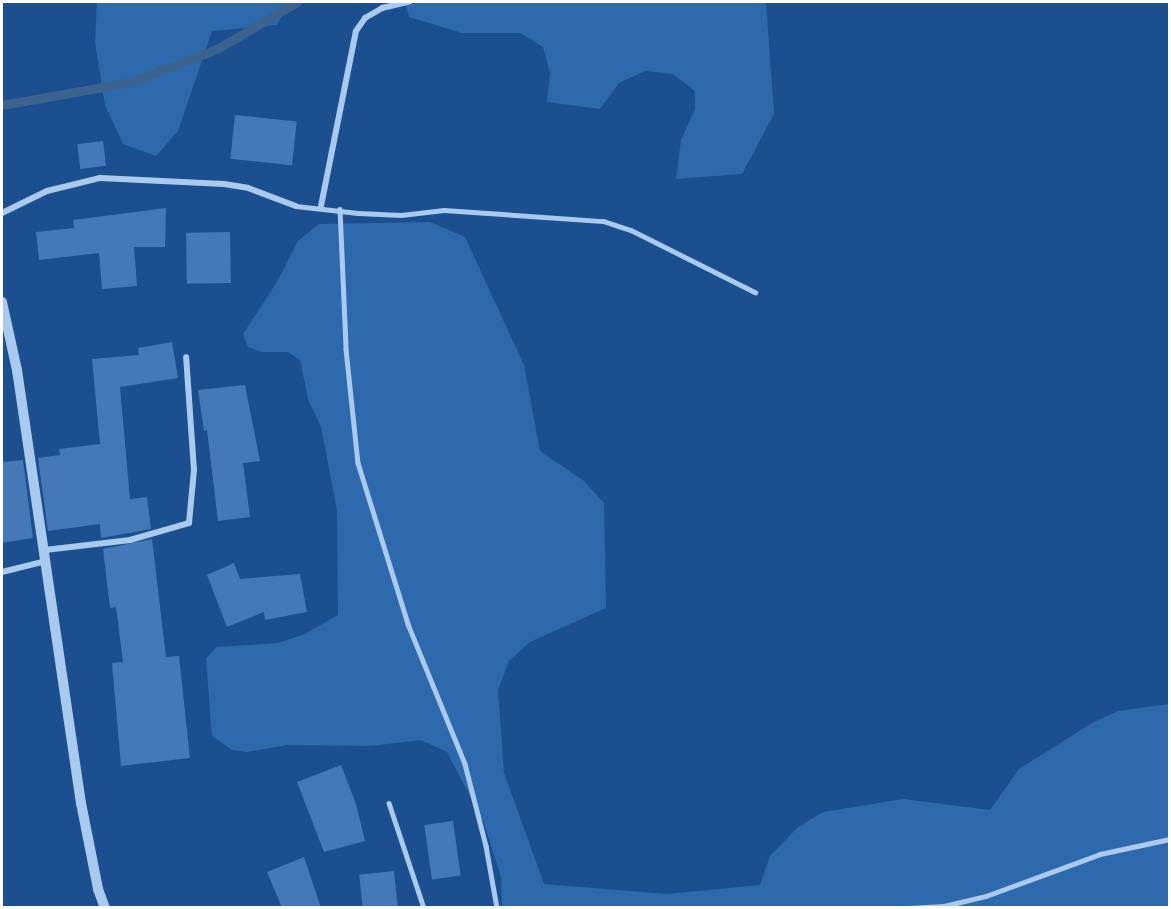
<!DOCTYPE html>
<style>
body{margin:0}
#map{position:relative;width:1171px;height:909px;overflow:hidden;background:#1b4f8f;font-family:"PT Sans Narrow",sans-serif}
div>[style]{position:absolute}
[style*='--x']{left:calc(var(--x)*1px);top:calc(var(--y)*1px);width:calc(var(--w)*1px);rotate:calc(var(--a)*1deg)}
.green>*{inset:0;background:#2e69ad}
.stream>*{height:9px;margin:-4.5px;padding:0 4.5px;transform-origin:4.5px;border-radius:4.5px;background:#3c6290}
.building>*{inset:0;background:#4478b7;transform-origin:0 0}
.service>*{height:4.5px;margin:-2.25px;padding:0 2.25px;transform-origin:2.25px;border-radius:2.25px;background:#a9c9ee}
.minor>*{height:6px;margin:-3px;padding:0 3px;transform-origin:3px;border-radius:3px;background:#a9c9ee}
.tertiary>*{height:10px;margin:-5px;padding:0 5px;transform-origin:5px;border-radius:5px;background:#a9c9ee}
span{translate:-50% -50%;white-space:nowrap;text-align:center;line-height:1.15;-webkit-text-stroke:4.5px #1b4f8f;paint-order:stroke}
.frame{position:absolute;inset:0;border:3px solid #fff;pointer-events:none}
</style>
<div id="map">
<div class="green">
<i style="clip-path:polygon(97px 2px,289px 2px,277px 25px,212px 31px,178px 131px,156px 156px,123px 144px,105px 105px,95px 42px)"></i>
<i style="clip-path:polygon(405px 2px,766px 2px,774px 114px,742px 174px,676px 179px,681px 140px,695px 109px,695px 91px,673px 74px,645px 71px,619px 83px,600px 109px,547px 102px,550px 73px,543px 47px,520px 33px,462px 33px,409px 17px)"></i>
<i style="clip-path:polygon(430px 222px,465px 237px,524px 365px,540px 451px,584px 481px,604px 503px,606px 608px,530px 642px,509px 661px,498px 690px,504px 773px,544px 884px,667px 894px,760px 885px,770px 856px,798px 827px,823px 812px,903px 799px,990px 810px,1019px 769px,1092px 723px,1118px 711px,1169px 704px,1169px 907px,502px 907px,501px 877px,484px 823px,447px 752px,421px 740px,371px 746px,288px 745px,247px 752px,232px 750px,212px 736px,206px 659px,216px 647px,278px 643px,305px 634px,338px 615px,337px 510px,321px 427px,308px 399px,300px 360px,288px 352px,262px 352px,248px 347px,243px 334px,277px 282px,298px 241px,319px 224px)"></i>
</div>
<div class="stream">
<i style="--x:2;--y:105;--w:131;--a:-10.1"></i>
<i style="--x:131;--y:82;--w:92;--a:-21"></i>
<i style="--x:217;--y:49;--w:93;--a:-30.4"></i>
</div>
<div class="building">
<i style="left:235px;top:115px;width:62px;height:44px;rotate:6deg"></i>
<i style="left:103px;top:141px;width:25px;height:26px;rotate:83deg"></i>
<i style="clip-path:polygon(166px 208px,165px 247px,134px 247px,137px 286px,102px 289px,99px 253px,39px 260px,36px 232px,74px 228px,73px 220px)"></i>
<i style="left:230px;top:232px;width:51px;height:44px;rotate:89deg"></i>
<i style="clip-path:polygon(172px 342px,178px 378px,120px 387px,130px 499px,147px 497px,151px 529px,101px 538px,100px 524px,48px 531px,38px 458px,60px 455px,59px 449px,100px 444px,92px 359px,139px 355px,138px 348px)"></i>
<i style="clip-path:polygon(245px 385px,260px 461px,243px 463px,250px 517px,218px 521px,207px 430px,204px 431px,198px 390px)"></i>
<i style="clip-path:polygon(23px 460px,33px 538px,2px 543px,2px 462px)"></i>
<i style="clip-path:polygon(152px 539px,166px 657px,179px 656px,190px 758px,121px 766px,112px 663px,123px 662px,116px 607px,110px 608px,103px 549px)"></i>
<i style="clip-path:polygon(234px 563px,240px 579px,300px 574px,307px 612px,265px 620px,264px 612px,227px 627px,207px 575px)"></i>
<i style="clip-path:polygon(341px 765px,356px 804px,365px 841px,324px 852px,297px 782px)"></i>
<i style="left:453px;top:821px;width:55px;height:29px;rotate:82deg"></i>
<i style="clip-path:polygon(304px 857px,321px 908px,282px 908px,267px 872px)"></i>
<i style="left:394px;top:871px;width:37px;height:35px;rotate:84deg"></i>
</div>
<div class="service">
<i style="--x:296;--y:206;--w:62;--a:6.4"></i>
<i style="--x:358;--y:213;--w:43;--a:2.7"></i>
<i style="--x:401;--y:215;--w:43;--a:-6.6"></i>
<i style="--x:444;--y:210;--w:159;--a:4"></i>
<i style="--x:603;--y:221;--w:29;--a:18"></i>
<i style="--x:631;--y:230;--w:139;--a:26.6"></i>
<i style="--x:340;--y:209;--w:140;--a:87.5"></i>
<i style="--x:346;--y:349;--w:115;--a:84"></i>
<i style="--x:358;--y:463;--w:169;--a:72.7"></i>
<i style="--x:408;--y:624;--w:151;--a:67.8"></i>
<i style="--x:465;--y:764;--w:85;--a:75.6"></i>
<i style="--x:486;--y:846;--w:63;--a:79.9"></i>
<i style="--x:389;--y:803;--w:111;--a:71.6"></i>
<i style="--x:908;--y:908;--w:36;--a:-3"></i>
<i style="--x:944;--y:906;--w:43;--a:-13.4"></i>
<i style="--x:986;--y:896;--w:121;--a:-20.2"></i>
<i style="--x:1100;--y:854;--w:72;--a:-12.1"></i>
</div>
<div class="minor">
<i style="--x:321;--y:206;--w:178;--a:-78.7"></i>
<i style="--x:356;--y:31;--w:16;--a:-55"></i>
<i style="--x:365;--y:18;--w:20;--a:-30"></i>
<i style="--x:382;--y:8;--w:28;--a:-13"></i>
<i style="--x:2;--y:213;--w:50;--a:-26.1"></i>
<i style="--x:47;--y:191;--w:55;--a:-13.8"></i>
<i style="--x:100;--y:178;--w:124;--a:2.8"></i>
<i style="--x:224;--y:184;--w:24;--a:9"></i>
<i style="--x:248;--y:188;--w:51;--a:20.6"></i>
<i style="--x:45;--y:550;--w:86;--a:-6.7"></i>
<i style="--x:130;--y:540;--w:61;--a:-16.1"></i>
<i style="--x:189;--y:523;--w:53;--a:-84.6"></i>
<i style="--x:194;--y:470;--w:113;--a:-94"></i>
<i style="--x:2;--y:572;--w:45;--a:-14"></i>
</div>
<div class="tertiary">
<i style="--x:2;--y:302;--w:70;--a:77.6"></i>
<i style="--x:17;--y:370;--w:438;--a:81.6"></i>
<i style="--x:81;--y:803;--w:88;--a:78.8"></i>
<i style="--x:98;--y:889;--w:20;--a:70"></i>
</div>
<div class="frame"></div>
</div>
